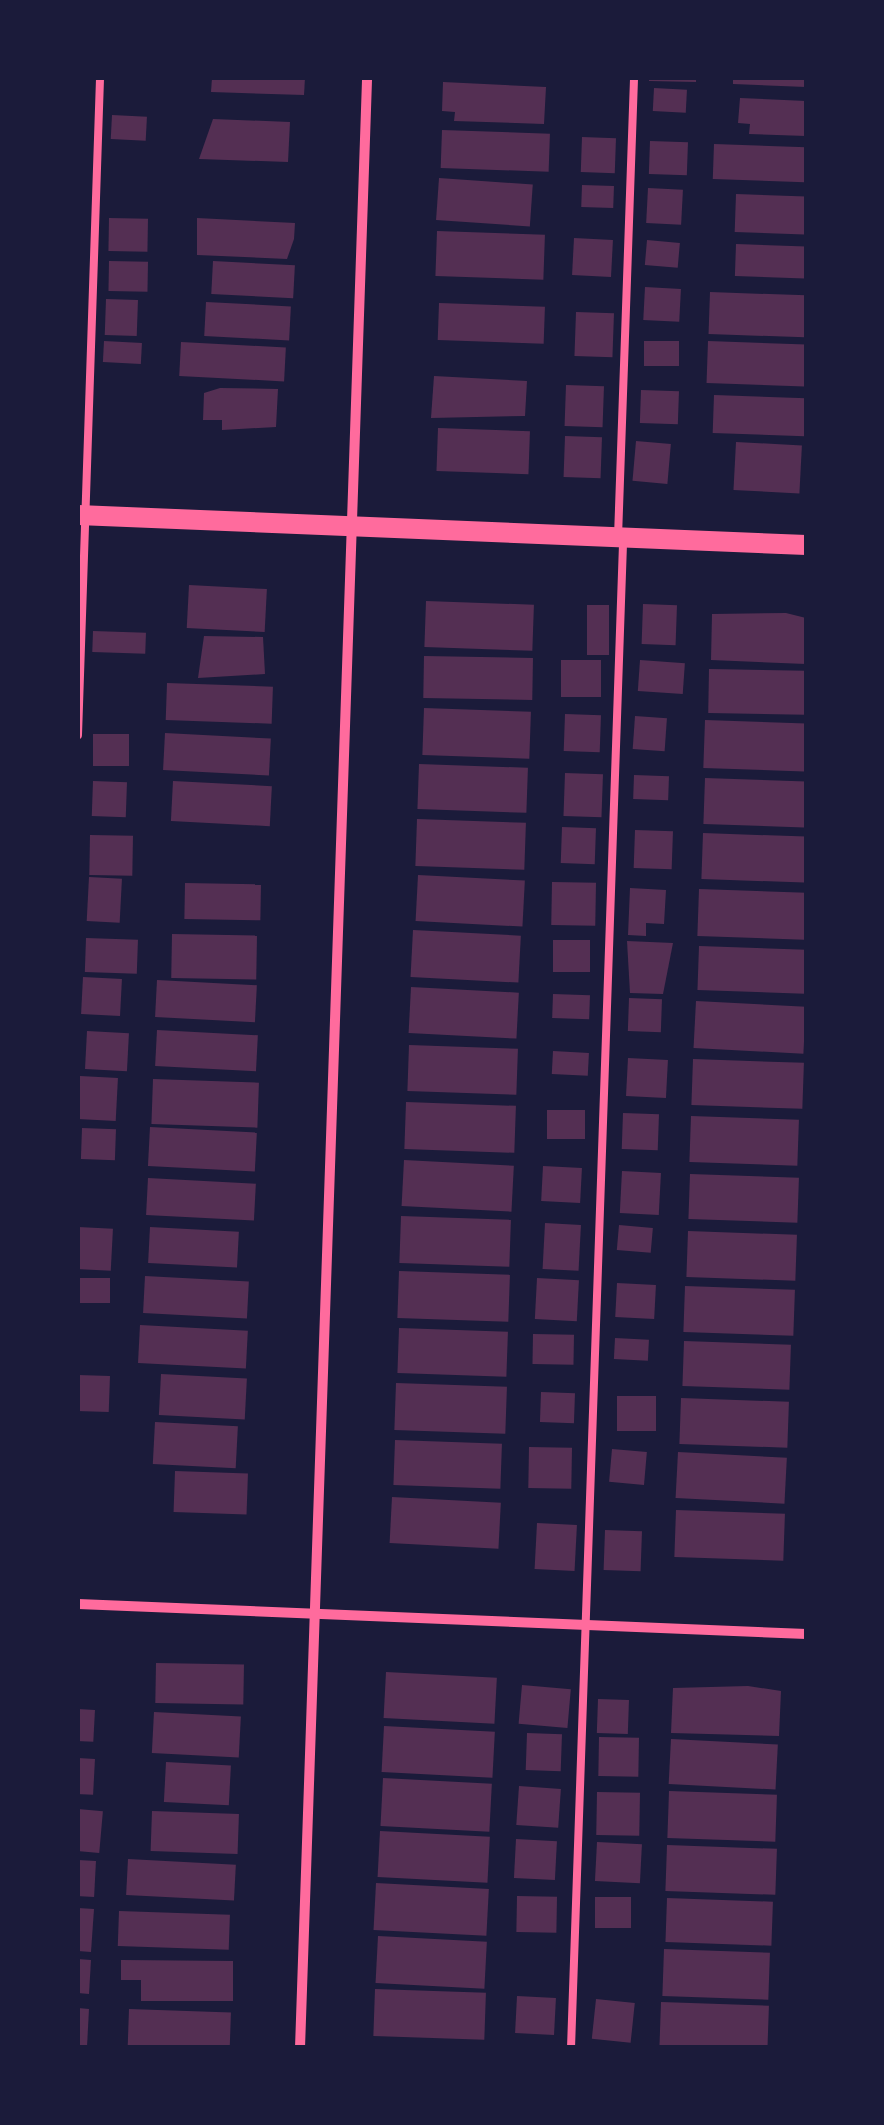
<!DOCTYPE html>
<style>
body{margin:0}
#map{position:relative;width:884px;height:2125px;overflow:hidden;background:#1b1b3a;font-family:Jost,sans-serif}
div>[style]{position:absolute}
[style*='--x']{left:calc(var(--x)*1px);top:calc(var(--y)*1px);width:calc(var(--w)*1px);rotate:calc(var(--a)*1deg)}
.building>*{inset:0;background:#542f53;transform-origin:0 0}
.service>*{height:8px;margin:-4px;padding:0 4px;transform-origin:4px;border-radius:4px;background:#ff6b9d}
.minor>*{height:10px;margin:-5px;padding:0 5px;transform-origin:5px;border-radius:5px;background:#ff6b9d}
.secondary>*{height:20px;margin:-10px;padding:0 10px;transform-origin:10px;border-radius:10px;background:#ff6b9d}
span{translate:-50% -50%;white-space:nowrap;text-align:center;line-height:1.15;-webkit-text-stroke:9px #1b1b3a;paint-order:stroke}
.frame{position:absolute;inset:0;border:80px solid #1b1b3a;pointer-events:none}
</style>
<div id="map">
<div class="building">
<i style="clip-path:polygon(212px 78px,305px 78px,304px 95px,211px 92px)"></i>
<i style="clip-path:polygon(649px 78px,696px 78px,696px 82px,649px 81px)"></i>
<i style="clip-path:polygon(733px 78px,806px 78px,806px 87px,733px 84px)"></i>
<i style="clip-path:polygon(443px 82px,546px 87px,544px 124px,454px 121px,455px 112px,442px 111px)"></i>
<i style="left:654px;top:88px;width:33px;height:23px;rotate:3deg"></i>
<i style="clip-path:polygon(740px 98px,806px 101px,806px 136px,749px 134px,750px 124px,738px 123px)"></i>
<i style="left:112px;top:115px;width:35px;height:24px;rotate:3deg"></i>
<i style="clip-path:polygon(213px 119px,290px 122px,288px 162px,199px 159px)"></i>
<i style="left:442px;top:130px;width:108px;height:38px;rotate:2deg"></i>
<i style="left:582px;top:137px;width:34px;height:35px;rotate:2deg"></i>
<i style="left:650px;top:141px;width:38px;height:33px;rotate:2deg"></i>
<i style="left:714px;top:144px;width:92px;height:35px;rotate:2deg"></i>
<i style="left:439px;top:178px;width:94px;height:42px;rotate:4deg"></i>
<i style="left:582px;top:185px;width:32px;height:22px;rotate:2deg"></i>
<i style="left:648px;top:188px;width:35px;height:35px;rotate:3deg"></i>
<i style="left:736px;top:194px;width:70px;height:38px;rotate:2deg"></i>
<i style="left:109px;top:218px;width:39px;height:33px;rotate:1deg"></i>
<i style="clip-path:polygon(197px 218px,295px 223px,294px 239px,287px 259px,197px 255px)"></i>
<i style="left:437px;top:231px;width:108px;height:45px;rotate:2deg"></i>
<i style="left:574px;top:238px;width:39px;height:37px;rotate:3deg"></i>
<i style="left:647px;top:240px;width:33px;height:25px;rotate:5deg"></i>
<i style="left:736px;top:244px;width:70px;height:32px;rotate:2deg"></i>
<i style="left:109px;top:261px;width:39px;height:30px;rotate:1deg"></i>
<i style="left:213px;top:261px;width:82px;height:33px;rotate:3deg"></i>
<i style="left:645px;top:287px;width:36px;height:33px;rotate:3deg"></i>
<i style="left:710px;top:292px;width:96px;height:42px;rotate:2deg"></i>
<i style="left:106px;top:299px;width:32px;height:36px;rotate:2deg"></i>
<i style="left:206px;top:302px;width:85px;height:34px;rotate:3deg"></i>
<i style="left:439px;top:303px;width:106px;height:37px;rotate:2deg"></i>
<i style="left:576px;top:312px;width:38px;height:44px;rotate:2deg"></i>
<i style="left:104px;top:341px;width:38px;height:21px;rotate:3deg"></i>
<i style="left:644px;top:341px;width:35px;height:25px"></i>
<i style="left:708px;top:341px;width:98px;height:42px;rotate:2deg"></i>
<i style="left:181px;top:342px;width:105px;height:34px;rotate:3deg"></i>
<i style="clip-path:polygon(434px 376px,527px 381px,525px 416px,431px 418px)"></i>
<i style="left:566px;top:385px;width:38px;height:41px;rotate:2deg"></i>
<i style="clip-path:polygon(220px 388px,278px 389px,276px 427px,222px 430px,222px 420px,203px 420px,204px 393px)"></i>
<i style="left:641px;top:390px;width:38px;height:33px;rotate:2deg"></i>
<i style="left:714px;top:395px;width:92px;height:38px;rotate:2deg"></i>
<i style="left:438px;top:428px;width:92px;height:43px;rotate:2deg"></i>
<i style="left:565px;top:436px;width:37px;height:41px;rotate:2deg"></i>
<i style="left:636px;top:441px;width:35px;height:40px;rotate:5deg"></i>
<i style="left:736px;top:442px;width:66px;height:48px;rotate:3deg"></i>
<i style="left:189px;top:585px;width:78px;height:43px;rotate:3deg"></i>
<i style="left:426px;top:601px;width:108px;height:46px;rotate:2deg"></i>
<i style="left:643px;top:604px;width:34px;height:40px;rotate:2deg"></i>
<i style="left:609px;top:605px;width:50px;height:22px;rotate:90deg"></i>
<i style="clip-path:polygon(786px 613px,806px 618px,806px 664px,711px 660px,712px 614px)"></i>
<i style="left:93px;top:631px;width:53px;height:21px;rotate:2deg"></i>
<i style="clip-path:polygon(204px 636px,263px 637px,265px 674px,198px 678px)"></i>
<i style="left:424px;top:656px;width:109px;height:42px;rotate:1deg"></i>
<i style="left:561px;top:660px;width:40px;height:37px"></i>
<i style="left:640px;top:660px;width:45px;height:31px;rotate:4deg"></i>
<i style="left:709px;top:669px;width:97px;height:44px;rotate:1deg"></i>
<i style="left:167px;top:683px;width:106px;height:37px;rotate:2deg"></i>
<i style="left:424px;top:708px;width:107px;height:47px;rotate:2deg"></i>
<i style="left:565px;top:714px;width:36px;height:37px;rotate:2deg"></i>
<i style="left:635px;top:716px;width:32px;height:33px;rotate:4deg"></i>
<i style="left:705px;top:720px;width:101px;height:48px;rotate:2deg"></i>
<i style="left:165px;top:733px;width:106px;height:37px;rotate:3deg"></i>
<i style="left:93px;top:734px;width:36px;height:32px"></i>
<i style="left:419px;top:764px;width:109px;height:45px;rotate:2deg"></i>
<i style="left:565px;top:773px;width:38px;height:43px;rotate:2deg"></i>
<i style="left:634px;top:775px;width:35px;height:24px;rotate:2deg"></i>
<i style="left:705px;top:778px;width:101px;height:46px;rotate:2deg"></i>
<i style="left:93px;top:781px;width:34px;height:35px;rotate:2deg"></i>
<i style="left:173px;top:781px;width:99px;height:40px;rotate:3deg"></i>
<i style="left:417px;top:819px;width:109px;height:47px;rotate:2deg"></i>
<i style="left:562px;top:827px;width:34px;height:36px;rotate:2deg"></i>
<i style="left:635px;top:830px;width:38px;height:38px;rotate:2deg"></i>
<i style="left:703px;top:833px;width:103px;height:46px;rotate:2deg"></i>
<i style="left:90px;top:835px;width:43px;height:40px;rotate:1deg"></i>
<i style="left:418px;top:875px;width:107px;height:46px;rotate:3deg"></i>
<i style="left:89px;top:877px;width:33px;height:44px;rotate:3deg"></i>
<i style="left:552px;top:882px;width:44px;height:43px;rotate:1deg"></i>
<i style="left:185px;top:883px;width:76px;height:36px;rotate:1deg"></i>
<i style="clip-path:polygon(630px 888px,666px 890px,664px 924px,646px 923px,646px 936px,628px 935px)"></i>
<i style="left:699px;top:889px;width:107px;height:47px;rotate:2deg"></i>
<i style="left:413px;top:930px;width:108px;height:47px;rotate:3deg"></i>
<i style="left:172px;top:934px;width:85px;height:44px;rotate:1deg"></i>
<i style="left:86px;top:938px;width:52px;height:34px;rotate:2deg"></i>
<i style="left:553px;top:940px;width:37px;height:32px"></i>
<i style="clip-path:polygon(627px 941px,673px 943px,663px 994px,630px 993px)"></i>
<i style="left:699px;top:946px;width:107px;height:44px;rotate:2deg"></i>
<i style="left:83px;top:977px;width:39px;height:37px;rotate:3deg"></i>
<i style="left:157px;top:980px;width:100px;height:37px;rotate:3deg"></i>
<i style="left:411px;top:987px;width:108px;height:46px;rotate:3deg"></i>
<i style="left:553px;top:994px;width:37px;height:24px;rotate:2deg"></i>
<i style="left:629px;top:998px;width:33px;height:33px;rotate:2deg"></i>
<i style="left:696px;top:1001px;width:110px;height:47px;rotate:3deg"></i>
<i style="left:157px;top:1030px;width:101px;height:36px;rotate:3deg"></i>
<i style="left:87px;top:1031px;width:42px;height:38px;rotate:3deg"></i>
<i style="left:409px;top:1045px;width:109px;height:46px;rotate:2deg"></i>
<i style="left:553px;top:1051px;width:36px;height:23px;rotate:3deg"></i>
<i style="left:628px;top:1058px;width:40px;height:38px;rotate:3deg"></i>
<i style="left:693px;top:1059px;width:111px;height:46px;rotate:2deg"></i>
<i style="left:80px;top:1076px;width:38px;height:43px;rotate:3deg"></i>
<i style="left:153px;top:1079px;width:106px;height:45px;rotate:2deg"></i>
<i style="left:406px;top:1102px;width:110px;height:47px;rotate:2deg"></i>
<i style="left:547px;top:1110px;width:38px;height:29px"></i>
<i style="left:623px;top:1113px;width:36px;height:36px;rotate:2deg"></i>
<i style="left:691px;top:1116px;width:108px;height:46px;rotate:2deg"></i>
<i style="left:150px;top:1127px;width:107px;height:39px;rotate:3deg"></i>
<i style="left:82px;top:1128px;width:34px;height:31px;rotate:2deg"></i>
<i style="left:404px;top:1160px;width:110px;height:46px;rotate:3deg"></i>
<i style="left:543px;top:1166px;width:39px;height:35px;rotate:3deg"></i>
<i style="left:622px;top:1171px;width:39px;height:42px;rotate:3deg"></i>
<i style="left:690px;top:1174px;width:109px;height:45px;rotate:2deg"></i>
<i style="left:148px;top:1178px;width:108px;height:37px;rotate:3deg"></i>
<i style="left:401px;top:1216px;width:110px;height:47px;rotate:2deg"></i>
<i style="left:545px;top:1223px;width:36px;height:46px;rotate:3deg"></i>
<i style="left:619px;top:1225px;width:34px;height:25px;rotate:5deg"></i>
<i style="left:78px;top:1227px;width:35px;height:42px;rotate:3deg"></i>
<i style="left:150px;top:1227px;width:89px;height:36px;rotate:3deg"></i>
<i style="left:688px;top:1231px;width:109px;height:46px;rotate:2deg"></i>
<i style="left:399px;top:1271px;width:111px;height:47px;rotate:2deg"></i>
<i style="left:145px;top:1276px;width:104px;height:37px;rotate:3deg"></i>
<i style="left:78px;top:1278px;width:32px;height:25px"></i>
<i style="left:537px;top:1278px;width:42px;height:41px;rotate:3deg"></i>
<i style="left:617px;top:1283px;width:39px;height:34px;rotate:3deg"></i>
<i style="left:685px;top:1286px;width:110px;height:46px;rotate:2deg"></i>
<i style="left:140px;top:1325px;width:108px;height:38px;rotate:3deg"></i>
<i style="left:399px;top:1328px;width:109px;height:45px;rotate:2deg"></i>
<i style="left:533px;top:1334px;width:41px;height:30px;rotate:1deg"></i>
<i style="left:615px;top:1338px;width:34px;height:21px;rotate:3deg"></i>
<i style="left:684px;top:1341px;width:107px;height:45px;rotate:2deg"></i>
<i style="left:161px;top:1374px;width:86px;height:41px;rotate:3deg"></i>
<i style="left:78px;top:1375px;width:32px;height:36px;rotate:2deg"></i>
<i style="left:396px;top:1383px;width:111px;height:47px;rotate:2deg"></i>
<i style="left:541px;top:1392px;width:34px;height:30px;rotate:2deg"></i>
<i style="left:617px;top:1396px;width:39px;height:35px"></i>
<i style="left:681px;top:1398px;width:108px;height:46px;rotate:2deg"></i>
<i style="left:155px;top:1422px;width:83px;height:42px;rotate:3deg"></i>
<i style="left:395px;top:1440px;width:107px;height:45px;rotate:2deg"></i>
<i style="left:529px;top:1447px;width:43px;height:41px;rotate:1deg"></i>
<i style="left:612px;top:1449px;width:35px;height:33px;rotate:5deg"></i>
<i style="left:678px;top:1452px;width:109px;height:46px;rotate:3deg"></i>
<i style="left:175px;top:1471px;width:73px;height:41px;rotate:2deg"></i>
<i style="left:392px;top:1497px;width:109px;height:46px;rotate:3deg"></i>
<i style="left:676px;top:1510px;width:109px;height:47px;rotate:2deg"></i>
<i style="left:537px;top:1523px;width:40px;height:46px;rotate:3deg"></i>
<i style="left:605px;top:1530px;width:37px;height:40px;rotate:2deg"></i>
<i style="left:156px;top:1663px;width:88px;height:40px;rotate:1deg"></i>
<i style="left:386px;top:1672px;width:111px;height:46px;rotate:3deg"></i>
<i style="left:522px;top:1685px;width:49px;height:39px;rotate:5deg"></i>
<i style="clip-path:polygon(748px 1686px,781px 1691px,779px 1736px,671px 1733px,673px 1688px)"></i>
<i style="left:598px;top:1699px;width:31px;height:34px;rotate:2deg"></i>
<i style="left:78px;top:1709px;width:17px;height:32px;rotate:3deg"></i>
<i style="left:154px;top:1712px;width:87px;height:41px;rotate:3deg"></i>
<i style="left:384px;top:1726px;width:111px;height:46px;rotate:3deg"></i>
<i style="left:527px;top:1733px;width:35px;height:37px;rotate:2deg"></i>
<i style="left:599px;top:1737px;width:40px;height:39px;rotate:1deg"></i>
<i style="left:671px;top:1739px;width:107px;height:45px;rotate:3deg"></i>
<i style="left:78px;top:1758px;width:17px;height:36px;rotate:3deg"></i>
<i style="left:166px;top:1762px;width:65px;height:40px;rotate:3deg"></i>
<i style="left:383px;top:1778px;width:109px;height:48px;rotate:3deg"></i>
<i style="left:519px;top:1786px;width:42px;height:39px;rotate:4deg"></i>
<i style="left:669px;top:1791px;width:108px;height:47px;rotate:2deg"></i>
<i style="left:597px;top:1792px;width:43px;height:43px;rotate:1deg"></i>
<i style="left:78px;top:1809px;width:25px;height:42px;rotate:5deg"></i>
<i style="left:152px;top:1811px;width:87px;height:40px;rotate:2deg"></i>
<i style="left:380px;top:1831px;width:110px;height:46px;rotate:3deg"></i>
<i style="left:516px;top:1839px;width:41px;height:39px;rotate:3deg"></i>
<i style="left:597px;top:1842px;width:45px;height:39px;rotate:3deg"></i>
<i style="left:667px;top:1845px;width:110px;height:46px;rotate:2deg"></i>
<i style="left:128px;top:1859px;width:108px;height:36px;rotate:3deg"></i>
<i style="left:78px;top:1860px;width:18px;height:36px;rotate:3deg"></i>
<i style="left:376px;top:1883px;width:113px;height:47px;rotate:3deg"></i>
<i style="left:517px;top:1896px;width:40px;height:36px;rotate:1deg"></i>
<i style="left:595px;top:1897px;width:36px;height:31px"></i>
<i style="left:667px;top:1898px;width:106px;height:44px;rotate:2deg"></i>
<i style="clip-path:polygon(78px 1908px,94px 1909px,91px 1952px,78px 1951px)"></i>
<i style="left:119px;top:1911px;width:111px;height:35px;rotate:2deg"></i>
<i style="left:378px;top:1936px;width:109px;height:47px;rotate:3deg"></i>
<i style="left:664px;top:1949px;width:106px;height:47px;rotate:2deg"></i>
<i style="clip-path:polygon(78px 1959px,91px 1960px,89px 1994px,78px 1993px)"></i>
<i style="clip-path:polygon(121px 1960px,233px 1961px,233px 2001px,141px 2001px,141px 1980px,121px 1980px)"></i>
<i style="left:375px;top:1989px;width:111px;height:47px;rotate:2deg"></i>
<i style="left:517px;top:1996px;width:39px;height:37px;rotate:3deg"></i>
<i style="left:596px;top:1999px;width:39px;height:40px;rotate:6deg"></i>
<i style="left:661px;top:2002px;width:108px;height:46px;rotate:2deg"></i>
<i style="clip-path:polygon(78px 2008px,89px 2009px,87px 2047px,78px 2046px)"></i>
<i style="left:129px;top:2009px;width:102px;height:36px;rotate:2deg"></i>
</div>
<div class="service">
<i style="--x:618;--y:537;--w:459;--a:-88"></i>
<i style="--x:78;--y:735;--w:657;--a:-88.08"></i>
<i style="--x:571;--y:2048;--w:1507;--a:-88.02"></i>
</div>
<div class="minor">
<i style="--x:78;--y:1604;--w:729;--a:2.36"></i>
<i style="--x:300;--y:2048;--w:1971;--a:-88.05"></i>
</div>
<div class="secondary">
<i style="--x:78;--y:515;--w:729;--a:2.36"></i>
</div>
<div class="frame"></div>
</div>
